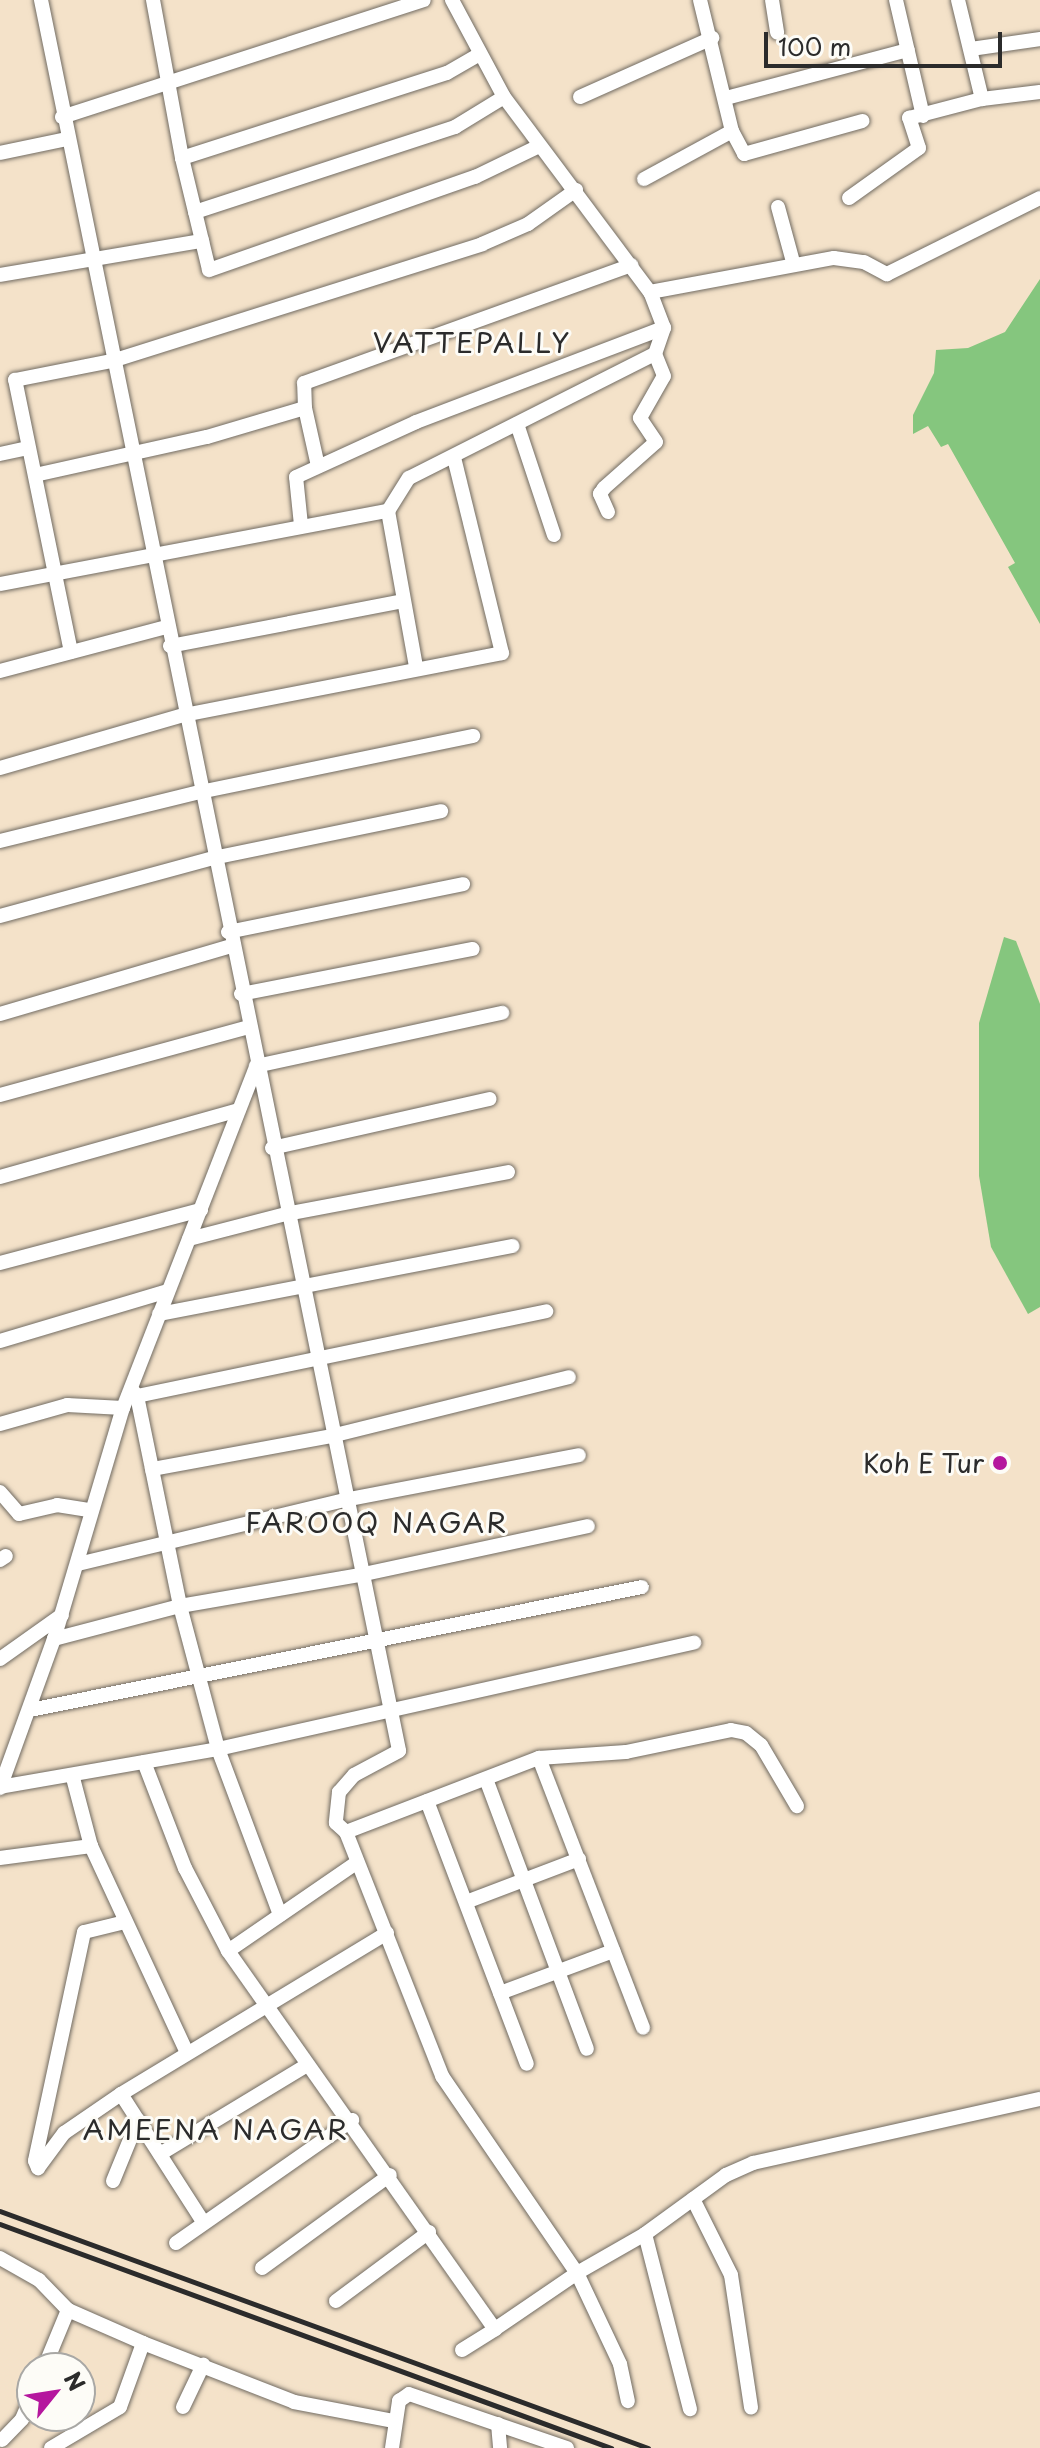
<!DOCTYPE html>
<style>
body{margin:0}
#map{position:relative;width:1040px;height:2448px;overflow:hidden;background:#f4e2c9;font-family:"Playpen Sans",sans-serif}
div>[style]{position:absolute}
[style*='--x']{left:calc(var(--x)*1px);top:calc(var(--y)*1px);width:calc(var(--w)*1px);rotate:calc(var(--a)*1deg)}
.green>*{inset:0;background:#85c67e}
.roads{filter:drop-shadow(0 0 2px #716b62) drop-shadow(0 0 2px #716b62)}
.minor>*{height:14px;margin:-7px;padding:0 7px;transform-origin:7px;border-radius:7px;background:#fff}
.rail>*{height:5px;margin:-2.5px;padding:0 2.5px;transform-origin:2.5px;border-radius:2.5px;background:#2b2b2b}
.dots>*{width:22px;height:22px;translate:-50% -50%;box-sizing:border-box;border:4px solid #fdfcf7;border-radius:50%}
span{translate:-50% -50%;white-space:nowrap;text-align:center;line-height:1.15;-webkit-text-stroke:6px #fdfcf7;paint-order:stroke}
.poi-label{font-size:26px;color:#2b2b2b}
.right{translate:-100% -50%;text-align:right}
.neighbourhood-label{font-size:28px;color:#2b2b2b;letter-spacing:2px}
.north{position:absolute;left:16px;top:2352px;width:80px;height:80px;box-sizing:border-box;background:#fdfcf7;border:2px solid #a9a8a5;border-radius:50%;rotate:60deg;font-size:22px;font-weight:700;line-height:32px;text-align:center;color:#2b2b2b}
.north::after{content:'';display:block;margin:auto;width:28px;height:36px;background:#b5179e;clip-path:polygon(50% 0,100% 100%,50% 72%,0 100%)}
.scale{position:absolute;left:764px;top:32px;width:238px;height:36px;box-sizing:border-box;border:4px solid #2b2b2b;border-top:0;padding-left:10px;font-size:24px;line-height:28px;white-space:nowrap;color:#2b2b2b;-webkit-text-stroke:6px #fdfcf7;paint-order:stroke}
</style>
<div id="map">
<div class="green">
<i style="clip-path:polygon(1040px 279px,1040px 624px,1008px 567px,1015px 563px,948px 444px,941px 447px,928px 426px,913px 434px,913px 415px,934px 373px,936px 350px,968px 348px,1005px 332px)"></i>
<i style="clip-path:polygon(1004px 937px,1016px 941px,1040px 1004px,1040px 1307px,1028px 1314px,991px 1247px,979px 1176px,979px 1023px)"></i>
</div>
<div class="roads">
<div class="minor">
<i style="--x:41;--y:0;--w:1787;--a:78.44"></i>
<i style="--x:399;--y:1751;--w:51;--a:151.9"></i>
<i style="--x:354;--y:1775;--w:23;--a:131"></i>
<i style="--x:339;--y:1792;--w:31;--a:96"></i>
<i style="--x:336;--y:1823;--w:13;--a:42"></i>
<i style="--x:346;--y:1832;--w:262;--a:68.5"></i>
<i style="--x:442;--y:2076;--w:239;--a:55.6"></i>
<i style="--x:577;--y:2273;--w:78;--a:-29.8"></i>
<i style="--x:645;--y:2234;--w:100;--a:-36.1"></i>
<i style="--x:726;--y:2175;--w:30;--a:-24"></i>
<i style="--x:753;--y:2163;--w:294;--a:-12.6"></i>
<i style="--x:153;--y:0;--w:161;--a:79.6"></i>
<i style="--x:182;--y:158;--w:115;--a:76.4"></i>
<i style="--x:209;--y:270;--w:282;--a:-19.3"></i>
<i style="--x:475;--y:177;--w:71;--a:-25.8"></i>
<i style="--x:452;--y:0;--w:110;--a:61.8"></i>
<i style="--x:504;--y:97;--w:244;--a:53.2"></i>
<i style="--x:650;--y:292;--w:187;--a:-10.5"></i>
<i style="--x:834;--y:258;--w:30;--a:8"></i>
<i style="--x:864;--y:262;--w:26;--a:28"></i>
<i style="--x:887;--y:274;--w:171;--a:-26.4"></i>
<i style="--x:700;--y:0;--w:135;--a:76.3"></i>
<i style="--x:732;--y:131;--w:26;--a:62"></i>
<i style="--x:744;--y:154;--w:123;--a:-15.6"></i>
<i style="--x:772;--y:0;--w:33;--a:81"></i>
<i style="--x:896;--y:0;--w:119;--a:76.9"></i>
<i style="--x:958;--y:0;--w:102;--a:76.4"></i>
<i style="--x:971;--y:49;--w:70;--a:-8.2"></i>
<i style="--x:580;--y:97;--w:145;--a:-24.1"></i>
<i style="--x:726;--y:98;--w:188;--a:-14.8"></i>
<i style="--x:62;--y:117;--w:380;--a:-17.9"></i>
<i style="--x:0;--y:153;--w:68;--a:-11.8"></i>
<i style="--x:182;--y:158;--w:278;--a:-17.8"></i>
<i style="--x:447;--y:73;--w:36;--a:-30"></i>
<i style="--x:644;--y:179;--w:100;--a:-28.6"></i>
<i style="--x:849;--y:198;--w:86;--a:-35.5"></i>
<i style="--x:919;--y:148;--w:32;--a:-108"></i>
<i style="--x:909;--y:118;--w:75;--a:-14.6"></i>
<i style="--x:982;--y:99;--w:58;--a:-6.9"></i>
<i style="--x:778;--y:207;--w:57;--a:74.7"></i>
<i style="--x:195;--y:212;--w:274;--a:-18.1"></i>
<i style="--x:455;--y:127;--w:57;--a:-31.5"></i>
<i style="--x:0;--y:275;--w:205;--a:-9.6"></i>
<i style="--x:305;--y:408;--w:59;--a:77.4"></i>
<i style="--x:517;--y:424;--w:117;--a:71.6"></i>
<i style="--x:0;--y:454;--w:29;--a:-12"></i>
<i style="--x:35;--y:475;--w:176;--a:-12.5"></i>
<i style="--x:207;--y:437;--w:102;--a:-16.5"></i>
<i style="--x:305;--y:408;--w:25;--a:-92"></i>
<i style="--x:304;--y:383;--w:348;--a:-19.8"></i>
<i style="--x:388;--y:511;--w:158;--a:79.8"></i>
<i style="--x:608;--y:512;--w:20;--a:-114"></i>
<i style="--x:600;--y:494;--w:7;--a:-56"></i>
<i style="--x:604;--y:488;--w:69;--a:-41.5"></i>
<i style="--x:656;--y:442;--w:29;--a:-124"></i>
<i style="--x:640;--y:418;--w:48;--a:-60.3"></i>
<i style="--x:664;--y:376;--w:24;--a:-112"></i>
<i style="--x:301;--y:525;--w:48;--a:-95.9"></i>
<i style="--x:296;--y:477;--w:132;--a:-24.6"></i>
<i style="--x:416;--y:422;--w:265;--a:-20.8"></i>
<i style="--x:0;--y:584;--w:395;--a:-10.7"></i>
<i style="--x:388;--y:511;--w:39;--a:-58"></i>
<i style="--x:409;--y:478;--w:275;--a:-26.8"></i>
<i style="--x:655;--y:354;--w:28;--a:-71"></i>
<i style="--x:664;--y:328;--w:39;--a:-111"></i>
<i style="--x:170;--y:646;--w:237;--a:-10.9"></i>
<i style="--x:71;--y:652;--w:278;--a:-101.6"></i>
<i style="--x:15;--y:380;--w:99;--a:-11.1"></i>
<i style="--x:112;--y:361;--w:388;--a:-17.5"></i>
<i style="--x:482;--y:244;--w:50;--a:-23.5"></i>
<i style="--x:528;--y:224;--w:59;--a:-35.3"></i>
<i style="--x:0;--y:671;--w:172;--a:-14.8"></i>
<i style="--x:0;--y:768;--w:191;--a:-16.1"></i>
<i style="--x:184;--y:715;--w:324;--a:-11"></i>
<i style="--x:502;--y:653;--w:202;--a:-103.8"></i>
<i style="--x:0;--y:841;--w:206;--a:-13.8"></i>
<i style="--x:200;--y:792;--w:279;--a:-11.6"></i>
<i style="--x:0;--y:916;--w:221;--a:-15.2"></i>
<i style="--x:213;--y:858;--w:233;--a:-11.6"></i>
<i style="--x:228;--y:932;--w:240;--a:-11.5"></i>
<i style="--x:241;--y:994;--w:236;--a:-11"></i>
<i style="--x:0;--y:1014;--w:241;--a:-16.4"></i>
<i style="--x:0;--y:1095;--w:257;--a:-15.3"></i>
<i style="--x:272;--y:1148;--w:223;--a:-12.7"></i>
<i style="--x:0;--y:1177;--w:248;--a:-15.7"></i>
<i style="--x:189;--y:1239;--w:100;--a:-14.5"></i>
<i style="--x:286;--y:1214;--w:226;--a:-10.7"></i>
<i style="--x:0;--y:1263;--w:208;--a:-14.8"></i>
<i style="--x:159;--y:1314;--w:360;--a:-10.9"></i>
<i style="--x:0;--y:1341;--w:175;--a:-16.6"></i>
<i style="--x:133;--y:1391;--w:6;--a:51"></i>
<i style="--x:137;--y:1396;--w:418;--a:-11.7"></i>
<i style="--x:137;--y:1396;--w:214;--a:78.4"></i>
<i style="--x:180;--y:1606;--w:148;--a:75.1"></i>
<i style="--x:218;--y:1749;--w:177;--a:69.5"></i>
<i style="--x:0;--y:1424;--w:70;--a:-15.8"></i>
<i style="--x:67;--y:1405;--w:56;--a:3.1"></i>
<i style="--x:152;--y:1469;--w:182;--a:-10.4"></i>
<i style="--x:331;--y:1436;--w:245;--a:-13.9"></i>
<i style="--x:0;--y:1492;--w:29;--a:49"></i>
<i style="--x:19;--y:1514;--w:39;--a:-13"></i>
<i style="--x:57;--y:1505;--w:32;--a:9"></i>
<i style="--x:0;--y:1560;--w:7;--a:-34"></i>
<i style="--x:78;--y:1564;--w:274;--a:-13.5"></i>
<i style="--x:344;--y:1500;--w:239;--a:-10.8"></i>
<i style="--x:54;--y:1639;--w:130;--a:-14.7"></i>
<i style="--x:180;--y:1606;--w:183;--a:-9.8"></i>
<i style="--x:360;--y:1575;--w:233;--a:-12.1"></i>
<i style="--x:0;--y:1659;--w:76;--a:-35.4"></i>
<i style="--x:30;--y:1710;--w:624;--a:-11.36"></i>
<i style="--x:539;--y:1758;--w:289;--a:68.9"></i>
<i style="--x:144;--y:1762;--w:114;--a:68.9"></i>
<i style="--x:185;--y:1868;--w:93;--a:62.6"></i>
<i style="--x:228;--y:1951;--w:463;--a:54.8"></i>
<i style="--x:495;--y:2329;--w:99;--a:-34.3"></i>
<i style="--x:577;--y:2273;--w:101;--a:64.7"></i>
<i style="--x:620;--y:2364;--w:38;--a:78"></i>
<i style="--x:73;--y:1778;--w:70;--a:75.2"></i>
<i style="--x:91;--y:1846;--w:228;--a:65.1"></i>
<i style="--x:486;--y:1779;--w:288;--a:69.5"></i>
<i style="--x:0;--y:1787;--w:221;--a:-9.9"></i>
<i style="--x:218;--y:1749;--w:488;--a:-12.6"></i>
<i style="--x:0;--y:1788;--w:158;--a:-70.1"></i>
<i style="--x:54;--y:1639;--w:241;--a:-73.4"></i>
<i style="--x:123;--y:1408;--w:367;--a:-68.7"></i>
<i style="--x:256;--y:1066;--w:252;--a:-12.2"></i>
<i style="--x:427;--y:1801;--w:281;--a:69.2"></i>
<i style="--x:346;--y:1832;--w:207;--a:-21"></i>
<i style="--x:539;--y:1758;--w:87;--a:-3.9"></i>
<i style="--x:626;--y:1752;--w:107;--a:-11.8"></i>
<i style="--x:731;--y:1730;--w:15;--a:11"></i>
<i style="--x:746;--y:1733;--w:19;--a:39"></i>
<i style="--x:761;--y:1745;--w:71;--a:59.5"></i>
<i style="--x:0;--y:1858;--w:92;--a:-7.5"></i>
<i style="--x:466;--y:1902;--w:121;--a:-20.8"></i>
<i style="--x:125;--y:1922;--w:42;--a:166.3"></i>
<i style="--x:84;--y:1932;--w:234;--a:102.1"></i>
<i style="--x:35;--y:2161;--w:8;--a:67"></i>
<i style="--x:38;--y:2168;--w:44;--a:-53.4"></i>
<i style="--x:64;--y:2133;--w:69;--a:-34.4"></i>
<i style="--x:121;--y:2094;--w:311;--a:-31.2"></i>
<i style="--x:228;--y:1951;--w:155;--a:-34.5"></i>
<i style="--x:500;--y:1993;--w:121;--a:-20.4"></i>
<i style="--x:121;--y:2094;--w:150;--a:57.3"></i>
<i style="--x:160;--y:2154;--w:172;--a:-31.2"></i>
<i style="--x:113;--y:2181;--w:66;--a:-67.7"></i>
<i style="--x:693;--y:2199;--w:85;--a:63.4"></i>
<i style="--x:731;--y:2275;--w:134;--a:81.4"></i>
<i style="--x:645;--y:2234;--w:181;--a:75.6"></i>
<i style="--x:176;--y:2243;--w:215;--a:-34.9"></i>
<i style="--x:0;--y:2258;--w:45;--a:29.4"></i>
<i style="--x:39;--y:2280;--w:42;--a:46"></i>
<i style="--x:68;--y:2310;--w:82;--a:23.7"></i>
<i style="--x:143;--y:2343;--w:162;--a:21.3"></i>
<i style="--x:294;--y:2402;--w:102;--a:10.8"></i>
<i style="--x:262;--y:2268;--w:158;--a:-36"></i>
<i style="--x:336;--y:2301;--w:116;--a:-36.6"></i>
<i style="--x:462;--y:2350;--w:39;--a:-32"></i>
<i style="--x:44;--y:2368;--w:63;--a:-67.5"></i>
<i style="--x:183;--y:2407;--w:47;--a:-64.5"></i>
<i style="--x:498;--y:2424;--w:24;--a:85"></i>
<i style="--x:2;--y:2440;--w:29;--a:-46"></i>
<i style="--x:22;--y:2419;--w:26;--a:-67"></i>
<i style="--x:51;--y:2448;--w:80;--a:-30.7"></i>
<i style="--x:120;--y:2407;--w:68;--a:-70.2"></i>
<i style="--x:392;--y:2448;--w:48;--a:-81.5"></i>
<i style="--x:399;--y:2401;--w:12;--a:-35"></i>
<i style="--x:409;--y:2394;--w:167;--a:18.9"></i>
</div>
</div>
<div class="rail">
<i style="--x:0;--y:2211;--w:690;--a:20.09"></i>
<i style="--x:0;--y:2224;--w:651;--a:20.13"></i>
</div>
<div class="dots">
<i style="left:1000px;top:1463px;background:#b5179e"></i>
</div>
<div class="poi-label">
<span class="right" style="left:984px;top:1463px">Koh E Tur</span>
</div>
<div class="neighbourhood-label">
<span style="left:472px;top:342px">VATTEPALLY</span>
<span style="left:377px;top:1522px">FAROOQ NAGAR</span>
<span style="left:216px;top:2129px">AMEENA NAGAR</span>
</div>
<div class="north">N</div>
<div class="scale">100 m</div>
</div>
